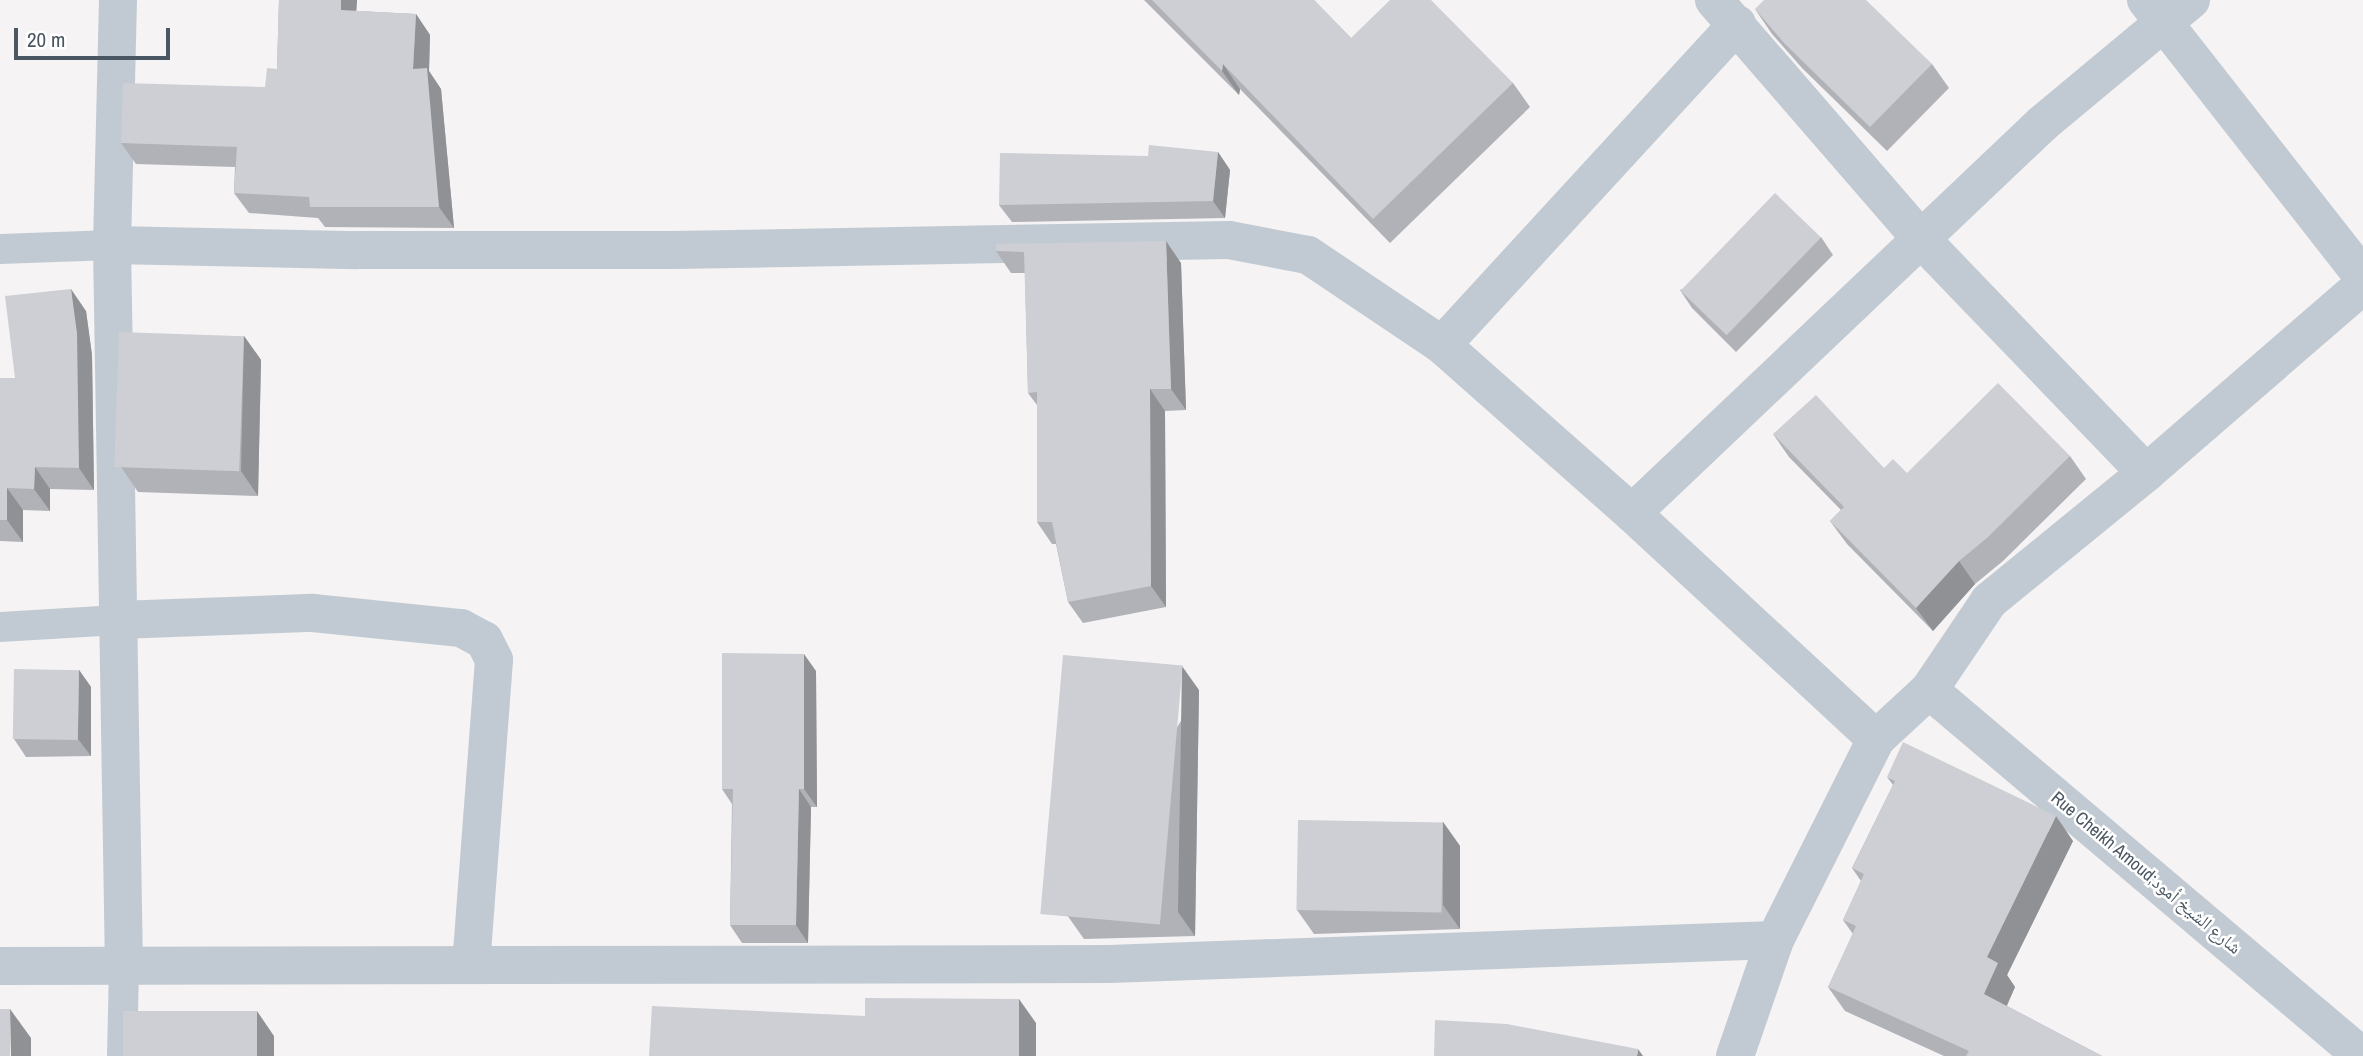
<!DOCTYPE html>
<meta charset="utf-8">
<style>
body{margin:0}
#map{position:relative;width:2363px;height:1056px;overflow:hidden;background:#f5f3f3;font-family:"Archivo Narrow","Noto Naskh Arabic",sans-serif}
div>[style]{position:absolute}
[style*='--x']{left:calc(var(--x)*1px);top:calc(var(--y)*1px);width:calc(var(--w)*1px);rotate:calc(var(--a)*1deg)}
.lane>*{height:30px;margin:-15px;padding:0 15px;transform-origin:15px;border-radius:15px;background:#c1cad2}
.street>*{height:38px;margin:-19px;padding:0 19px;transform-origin:19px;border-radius:19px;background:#c1cad2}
.wall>*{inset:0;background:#b0b2b7}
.shaded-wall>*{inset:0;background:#909195}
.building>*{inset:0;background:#cdcfd5;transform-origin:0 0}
span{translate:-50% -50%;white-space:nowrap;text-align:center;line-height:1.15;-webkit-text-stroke:5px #fff;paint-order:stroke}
.street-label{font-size:18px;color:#4a5661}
.scale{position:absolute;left:14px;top:28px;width:156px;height:32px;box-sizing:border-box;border:4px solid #4a5661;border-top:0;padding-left:9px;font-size:21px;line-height:24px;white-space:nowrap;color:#4a5661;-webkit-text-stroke:5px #fff;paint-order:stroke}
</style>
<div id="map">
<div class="lane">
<i style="--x:0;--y:249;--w:112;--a:-2"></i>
<i style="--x:0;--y:627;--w:118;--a:-3.4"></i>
<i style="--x:122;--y:1056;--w:91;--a:-88.7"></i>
</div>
<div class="street">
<i style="--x:118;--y:0;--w:245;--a:91.4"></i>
<i style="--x:112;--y:245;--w:720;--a:89.05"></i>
<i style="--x:1714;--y:0;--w:318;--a:49.1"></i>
<i style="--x:1922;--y:240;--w:323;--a:46.1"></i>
<i style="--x:2146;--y:0;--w:352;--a:51.9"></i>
<i style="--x:112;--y:245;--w:245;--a:1.2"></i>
<i style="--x:357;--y:250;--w:317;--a:0"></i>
<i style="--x:674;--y:250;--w:555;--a:-1.03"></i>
<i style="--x:1229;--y:240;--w:80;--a:10.8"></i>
<i style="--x:1308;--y:255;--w:161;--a:33.9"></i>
<i style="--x:1442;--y:345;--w:254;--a:41.5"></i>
<i style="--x:1632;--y:513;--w:333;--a:42.8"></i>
<i style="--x:1442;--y:345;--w:436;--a:-47.4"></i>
<i style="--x:1632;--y:513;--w:565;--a:-43.49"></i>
<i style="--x:2042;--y:124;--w:194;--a:-39.8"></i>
<i style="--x:118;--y:620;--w:195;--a:-2.1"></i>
<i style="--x:313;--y:613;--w:149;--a:5.8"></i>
<i style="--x:461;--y:628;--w:26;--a:28"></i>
<i style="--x:484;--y:640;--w:22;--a:63"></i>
<i style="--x:494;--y:660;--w:305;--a:94.3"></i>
<i style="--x:1929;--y:690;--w:567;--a:40.21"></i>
<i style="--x:0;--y:966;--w:1109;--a:-0.1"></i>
<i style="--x:1109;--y:964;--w:666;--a:-2.06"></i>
<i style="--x:1735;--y:1056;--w:123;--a:-71"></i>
<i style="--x:1775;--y:940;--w:225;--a:-63.3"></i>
<i style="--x:1876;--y:739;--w:72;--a:-42.8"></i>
<i style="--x:1929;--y:690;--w:107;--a:-56"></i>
<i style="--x:1989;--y:601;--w:203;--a:-39.2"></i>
<i style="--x:2146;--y:473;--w:287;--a:-40.9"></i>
</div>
<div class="wall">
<i style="clip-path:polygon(279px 0,357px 0,356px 11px,416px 14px,430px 35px,429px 71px,441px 89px,454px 228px,325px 227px,318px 218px,249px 213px,234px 193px,235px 167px,136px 164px,121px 143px,265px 87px,277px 69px)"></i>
<i style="clip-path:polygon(1144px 0,1314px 0,1351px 38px,1513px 83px,1530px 107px,1390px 243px,1240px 89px,1239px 95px)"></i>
<i style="clip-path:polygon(1755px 9px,1932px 64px,1949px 88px,1887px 151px,1802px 68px,1772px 34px)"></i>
<i style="clip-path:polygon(1218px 152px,1230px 170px,1225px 218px,1012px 222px,999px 205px,1148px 156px)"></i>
<i style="clip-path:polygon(1821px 237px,1833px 255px,1736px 352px,1692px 308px,1680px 290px)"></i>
<i style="clip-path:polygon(996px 244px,1181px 263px,1186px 410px,1165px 411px,1166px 607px,1083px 623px,1068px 602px,1056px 544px,1052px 544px,1037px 522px,1037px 405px,1028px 393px,1025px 273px,1011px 273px,996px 251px)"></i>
<i style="clip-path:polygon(86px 311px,92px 355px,94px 490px,50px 489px,50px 511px,23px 510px,23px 542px,0 541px,0 378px,15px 378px)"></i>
<i style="clip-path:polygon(244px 336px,261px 360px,258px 496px,138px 492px,121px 467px)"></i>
<i style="clip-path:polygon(1773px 434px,1884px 468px,1907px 473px,2070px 456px,2086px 479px,2003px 561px,1975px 584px,1933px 631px,1847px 544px,1830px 521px,1841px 510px,1789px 457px)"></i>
<i style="clip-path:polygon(79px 670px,91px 687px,91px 756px,26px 757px,14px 739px)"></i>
<i style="clip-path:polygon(816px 671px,817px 807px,811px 807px,808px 943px,742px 943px,730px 925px,732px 804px,722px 789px)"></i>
<i style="clip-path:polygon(1199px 690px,1195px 936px,1084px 939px,1067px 915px)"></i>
<i style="clip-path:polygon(1887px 777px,2073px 841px,2007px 975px,2015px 987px,2007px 1006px,2102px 1056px,1944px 1056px,1845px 1011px,1828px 987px,1853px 934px,1843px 920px,1861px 881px,1852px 868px,1893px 785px)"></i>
<i style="clip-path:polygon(1443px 822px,1460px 846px,1460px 929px,1314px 934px,1297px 910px)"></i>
</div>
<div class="shaded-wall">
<i style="clip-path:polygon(341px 0,357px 0,355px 31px,341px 10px)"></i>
<i style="clip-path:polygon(416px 14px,430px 35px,429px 71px,441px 89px,454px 228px,439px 207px,413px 69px)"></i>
<i style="clip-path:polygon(1223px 64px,1240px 89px,1239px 95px,1222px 71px)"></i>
<i style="clip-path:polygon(1218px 152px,1230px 170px,1225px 218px,1213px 201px)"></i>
<i style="clip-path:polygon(1166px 241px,1181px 263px,1186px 410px,1171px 389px)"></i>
<i style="clip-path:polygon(71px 289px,86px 311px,92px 355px,94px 490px,79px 468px)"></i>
<i style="clip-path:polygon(244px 336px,261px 360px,258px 496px,241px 471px)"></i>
<i style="clip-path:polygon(1150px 389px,1165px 411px,1166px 607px,1151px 586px)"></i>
<i style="clip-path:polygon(35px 467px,50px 489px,50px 511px,34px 489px)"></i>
<i style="clip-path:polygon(7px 488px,23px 510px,23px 542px,7px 520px)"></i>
<i style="clip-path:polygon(1959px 561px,1975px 584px,1933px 631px,1916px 608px)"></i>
<i style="clip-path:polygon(804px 654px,816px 671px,817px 807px,804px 789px)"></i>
<i style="clip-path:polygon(1182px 666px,1199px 690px,1195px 936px,1178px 912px)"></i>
<i style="clip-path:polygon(79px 670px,91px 687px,91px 756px,78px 739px)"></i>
<i style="clip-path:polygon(799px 789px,811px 807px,808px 943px,796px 925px)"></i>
<i style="clip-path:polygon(2056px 816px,2073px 841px,2007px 975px,2015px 987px,2001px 1018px,1984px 994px,1987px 957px)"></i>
<i style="clip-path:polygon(1443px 822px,1460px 846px,1460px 929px,1443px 905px)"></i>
<i style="clip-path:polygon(1019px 999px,1036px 1023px,1036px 1056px,1019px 1056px)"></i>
<i style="clip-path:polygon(10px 1009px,31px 1038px,31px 1056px,11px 1056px)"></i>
<i style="clip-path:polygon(257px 1011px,274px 1036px,274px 1056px,257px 1056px)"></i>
<i style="clip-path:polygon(1638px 1049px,1643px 1056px,1637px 1056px)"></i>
</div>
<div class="building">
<i style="clip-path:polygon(279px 0,341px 0,341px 10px,416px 14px,413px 69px,427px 68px,439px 207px,310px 207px,309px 197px,234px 193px,237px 147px,121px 143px,123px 83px,265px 87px,267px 68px,277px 69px)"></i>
<i style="clip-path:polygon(1152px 0,1314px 0,1351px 38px,1390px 0,1431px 0,1513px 83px,1373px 219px,1223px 64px,1222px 71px)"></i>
<i style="clip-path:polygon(1764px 0,1866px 0,1932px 64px,1870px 127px,1785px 44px,1755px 9px)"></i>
<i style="clip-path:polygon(1149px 145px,1218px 152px,1213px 201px,999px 205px,1000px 153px,1148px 156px)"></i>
<i style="left:1775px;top:193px;width:64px;height:136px;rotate:44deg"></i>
<i style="clip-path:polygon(1166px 241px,1171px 389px,1150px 389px,1151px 586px,1068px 602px,1052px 522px,1037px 522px,1037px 392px,1028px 393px,1024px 252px,996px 251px,996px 244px)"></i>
<i style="clip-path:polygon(71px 289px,77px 333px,79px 468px,35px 467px,34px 489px,7px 488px,7px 520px,0 520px,0 378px,15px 378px,5px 296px)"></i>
<i style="left:119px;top:332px;width:125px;height:135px;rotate:2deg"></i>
<i style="clip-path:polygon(1998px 383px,2070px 456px,1987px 538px,1959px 561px,1916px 608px,1830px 521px,1844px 507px,1773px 434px,1816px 395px,1884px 468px,1893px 459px,1907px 473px)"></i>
<i style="clip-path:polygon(722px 653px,804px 654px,804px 789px,799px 789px,796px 925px,730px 925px,733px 789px,722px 789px)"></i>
<i style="left:1063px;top:655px;width:120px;height:260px;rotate:5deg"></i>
<i style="left:14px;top:669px;width:65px;height:70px;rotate:1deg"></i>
<i style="clip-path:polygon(1903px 742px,2056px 816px,1987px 957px,1998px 963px,1984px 994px,2102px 1056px,1966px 1056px,1969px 1051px,1828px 987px,1856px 926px,1843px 920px,1864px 874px,1852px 868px,1895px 781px,1887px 777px)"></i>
<i style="left:1298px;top:820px;width:145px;height:90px;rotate:1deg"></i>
<i style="clip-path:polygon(865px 998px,1019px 999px,1019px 1056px,649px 1056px,652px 1006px,865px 1016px)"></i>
<i style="left:0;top:1009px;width:10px;height:47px"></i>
<i style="left:257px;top:1011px;width:45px;height:134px;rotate:90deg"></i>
<i style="clip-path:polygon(1435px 1020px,1507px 1024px,1638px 1049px,1637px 1056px,1434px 1056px)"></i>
</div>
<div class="street-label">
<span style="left:2146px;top:873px;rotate:40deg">Rue Cheikh Amoud;شارع الشيخ أمود</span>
</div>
<div class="scale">20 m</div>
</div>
